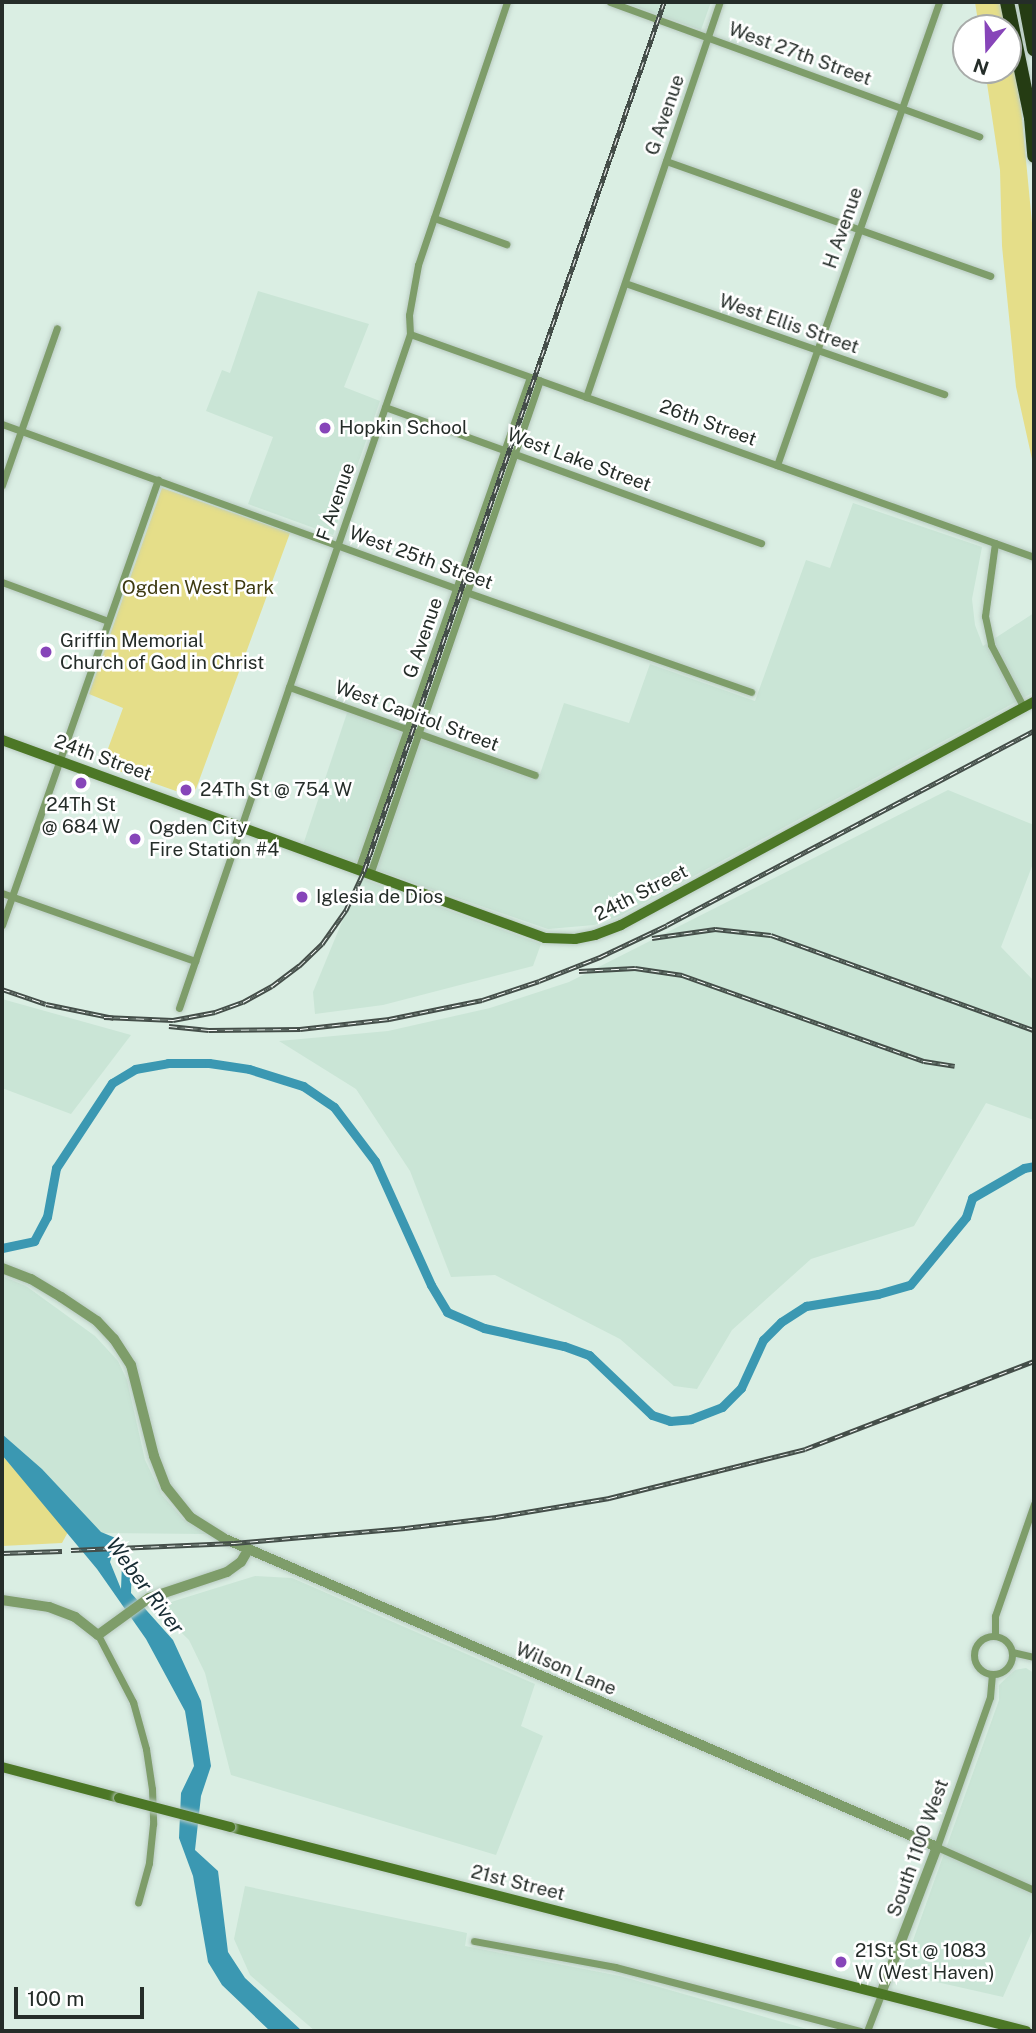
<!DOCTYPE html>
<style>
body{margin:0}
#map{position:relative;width:1036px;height:2033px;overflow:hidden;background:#daeee3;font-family:"Public Sans",sans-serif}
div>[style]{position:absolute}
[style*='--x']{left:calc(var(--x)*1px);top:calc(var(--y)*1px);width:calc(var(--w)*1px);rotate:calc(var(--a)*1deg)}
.built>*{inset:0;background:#cae5d6}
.green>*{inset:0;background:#e5de89}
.water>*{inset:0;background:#3b98b2}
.canal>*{height:9px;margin:-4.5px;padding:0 4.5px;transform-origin:4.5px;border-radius:4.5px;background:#3b98b2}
.roads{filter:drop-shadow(0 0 2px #b9cbc2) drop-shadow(0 0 2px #b9cbc2)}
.minor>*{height:7px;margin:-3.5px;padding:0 3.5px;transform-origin:3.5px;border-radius:3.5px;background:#7e9d6a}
.minor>.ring{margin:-3.5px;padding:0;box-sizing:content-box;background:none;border:7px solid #7e9d6a;border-radius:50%}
.tertiary>*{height:10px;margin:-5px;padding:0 5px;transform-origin:5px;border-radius:5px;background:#7e9d6a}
.secondary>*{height:10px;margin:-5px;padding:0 5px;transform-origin:5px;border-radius:5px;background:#4c7726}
.motorway>*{height:14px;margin:-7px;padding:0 7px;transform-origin:7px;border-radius:7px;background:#253c13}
.rail>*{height:5px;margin-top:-2.5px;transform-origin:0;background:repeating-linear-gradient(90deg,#fff 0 8px,#444e49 0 16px);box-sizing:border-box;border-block:2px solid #444e49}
.bridges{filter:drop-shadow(0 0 2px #b9cbc2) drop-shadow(0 0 2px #b9cbc2)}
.secondary-bridge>*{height:10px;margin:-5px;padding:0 5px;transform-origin:5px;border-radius:5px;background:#4c7726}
.dots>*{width:19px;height:19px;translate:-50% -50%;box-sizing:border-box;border:4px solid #fff;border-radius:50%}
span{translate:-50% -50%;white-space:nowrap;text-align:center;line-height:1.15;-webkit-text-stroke:5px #fff;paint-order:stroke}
.street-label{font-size:19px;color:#252d29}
.poi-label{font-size:19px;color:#252d29}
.left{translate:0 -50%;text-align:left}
.park-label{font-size:19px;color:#3e3a11}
.water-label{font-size:21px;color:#172c33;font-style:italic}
.frame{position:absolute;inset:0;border:4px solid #252d29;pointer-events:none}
.north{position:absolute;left:952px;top:14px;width:70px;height:70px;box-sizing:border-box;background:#fff;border:2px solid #a8aba9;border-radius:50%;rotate:199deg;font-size:19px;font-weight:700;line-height:28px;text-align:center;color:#252d29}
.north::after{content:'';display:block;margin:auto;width:24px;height:32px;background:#8745b9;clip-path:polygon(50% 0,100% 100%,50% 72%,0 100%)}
.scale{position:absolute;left:14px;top:1987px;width:130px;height:32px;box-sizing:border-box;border:4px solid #252d29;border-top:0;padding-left:9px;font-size:21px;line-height:24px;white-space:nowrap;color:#252d29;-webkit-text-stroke:5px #fff;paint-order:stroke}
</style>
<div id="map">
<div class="built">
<i style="clip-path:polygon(623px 2px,711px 2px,701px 30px)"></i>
<i style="clip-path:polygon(258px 291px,369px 324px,344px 387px,380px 401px,333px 535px,248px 504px,273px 437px,206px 411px,222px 370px,230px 373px)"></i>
<i style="clip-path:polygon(853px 503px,982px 547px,972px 599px,975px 625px,983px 646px,1034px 613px,1034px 692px,620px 916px,594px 925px,548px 929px,303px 845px,348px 710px,540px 774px,564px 703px,629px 723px,650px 664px,755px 701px,806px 560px,830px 568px)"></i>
<i style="clip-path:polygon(948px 790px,1034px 825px,1034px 861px,1001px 947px,1034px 981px,1034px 1120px,986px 1103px,914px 1226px,811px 1259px,732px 1330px,697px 1389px,674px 1386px,620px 1339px,495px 1275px,451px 1277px,410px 1171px,356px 1089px,279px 1041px,388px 1031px,490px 1008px,569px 982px)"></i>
<i style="clip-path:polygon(360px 878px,541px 944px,533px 966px,383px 1005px,315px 1014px,313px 992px)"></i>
<i style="clip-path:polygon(2px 999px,131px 1035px,71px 1114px,2px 1088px)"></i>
<i style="clip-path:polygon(2px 1276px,26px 1286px,95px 1336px,118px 1361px,127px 1380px,145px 1460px,162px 1495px,183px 1519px,207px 1534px,101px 1533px,42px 1469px,2px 1434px)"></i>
<i style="clip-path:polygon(255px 1576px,292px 1578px,535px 1684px,521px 1726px,543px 1736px,496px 1855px,231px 1775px,205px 1673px,189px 1640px,155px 1607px)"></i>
<i style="clip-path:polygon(1026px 1668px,1034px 1673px,1034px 1927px,1003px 1997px,901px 1974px,999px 1700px,999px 1685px,1015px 1670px)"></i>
<i style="clip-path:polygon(245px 1886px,467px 1933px,465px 1946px,620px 1976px,814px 2031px,315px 2031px,250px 1975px,234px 1939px)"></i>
</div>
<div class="green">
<i style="clip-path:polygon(975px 2px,1000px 2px,1007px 28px,979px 28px)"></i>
<i style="clip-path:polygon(1008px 34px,1021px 108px,1034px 244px,1034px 468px,1016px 387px,1002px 246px,1000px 170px,985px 70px,1008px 70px)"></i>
<i style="clip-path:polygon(162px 488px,290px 533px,193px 797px,102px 765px,123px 708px,89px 694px)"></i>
<i style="clip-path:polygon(2px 1455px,68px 1532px,62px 1543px,2px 1546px)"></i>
</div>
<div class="water">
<i style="clip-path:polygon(evenodd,2px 1434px,42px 1469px,101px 1532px,118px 1539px,132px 1565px,131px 1593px,173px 1640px,201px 1701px,211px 1766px,201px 1796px,195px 1850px,218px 1871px,228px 1952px,245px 1978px,302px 2031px,270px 2031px,222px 1985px,208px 1962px,193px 1876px,179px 1838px,181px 1793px,194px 1766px,185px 1711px,146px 1639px,97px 1569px,2px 1455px,2px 1434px,114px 1548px,122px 1563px,121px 1589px,110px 1562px,114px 1548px)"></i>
</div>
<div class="canal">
<i style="--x:2;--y:1248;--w:33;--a:-12"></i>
<i style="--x:34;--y:1241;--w:27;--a:-62"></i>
<i style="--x:47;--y:1217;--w:50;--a:-79.6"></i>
<i style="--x:56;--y:1168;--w:102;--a:-56.6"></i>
<i style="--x:112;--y:1083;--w:27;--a:-31"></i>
<i style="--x:135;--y:1069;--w:34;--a:-10"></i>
<i style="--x:168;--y:1063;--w:41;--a:0"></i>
<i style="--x:209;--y:1063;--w:40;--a:8.5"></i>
<i style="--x:249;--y:1069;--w:57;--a:17.5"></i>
<i style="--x:303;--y:1086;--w:37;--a:34"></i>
<i style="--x:334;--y:1107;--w:68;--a:52.8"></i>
<i style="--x:375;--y:1161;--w:136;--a:65.7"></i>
<i style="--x:431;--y:1285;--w:31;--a:59"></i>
<i style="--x:447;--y:1312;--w:40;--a:23.4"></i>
<i style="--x:484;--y:1328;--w:82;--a:12.7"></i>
<i style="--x:564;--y:1346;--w:27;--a:20"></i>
<i style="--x:589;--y:1355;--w:87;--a:43.6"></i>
<i style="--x:652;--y:1415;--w:19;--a:18"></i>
<i style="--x:670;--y:1421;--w:21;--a:-5"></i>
<i style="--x:691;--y:1419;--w:33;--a:-21"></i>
<i style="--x:722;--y:1407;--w:27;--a:-45"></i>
<i style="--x:741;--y:1388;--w:53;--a:-65.4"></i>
<i style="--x:763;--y:1340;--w:25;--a:-45"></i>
<i style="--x:781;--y:1322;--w:30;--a:-33"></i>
<i style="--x:806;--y:1306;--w:73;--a:-9.5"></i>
<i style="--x:878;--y:1294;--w:33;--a:-16"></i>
<i style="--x:910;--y:1285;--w:88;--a:-50.5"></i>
<i style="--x:966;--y:1217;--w:20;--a:-72"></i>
<i style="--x:972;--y:1198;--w:60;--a:-30"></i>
<i style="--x:1024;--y:1168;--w:10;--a:-11"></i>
</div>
<div class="roads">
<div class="minor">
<i style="--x:610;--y:2;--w:393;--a:20"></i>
<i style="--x:666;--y:161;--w:344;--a:19.5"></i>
<i style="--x:434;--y:218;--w:77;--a:19.9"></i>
<i style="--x:625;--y:283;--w:338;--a:19.2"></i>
<i style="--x:410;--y:334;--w:663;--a:19.67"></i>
<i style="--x:586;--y:397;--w:417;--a:-71.3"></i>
<i style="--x:385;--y:407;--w:400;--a:19.9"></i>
<i style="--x:2;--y:424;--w:493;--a:19.9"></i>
<i style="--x:466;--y:592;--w:302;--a:19.3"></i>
<i style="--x:777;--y:465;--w:491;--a:-70.7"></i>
<i style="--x:2;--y:485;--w:166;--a:-70.7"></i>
<i style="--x:995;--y:543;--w:74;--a:97.8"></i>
<i style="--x:985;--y:616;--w:30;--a:78"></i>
<i style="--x:991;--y:645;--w:71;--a:62.4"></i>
<i style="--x:2;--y:582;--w:113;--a:20.2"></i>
<i style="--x:289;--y:687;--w:261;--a:19.7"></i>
<i style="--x:358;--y:870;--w:522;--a:-70.77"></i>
<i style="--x:370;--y:874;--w:522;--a:-71.01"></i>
<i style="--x:2;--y:893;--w:205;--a:19.4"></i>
<i style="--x:2;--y:925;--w:472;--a:-70.7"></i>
<i style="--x:179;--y:1008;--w:712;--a:-71.08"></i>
<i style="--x:410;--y:334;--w:19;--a:-93"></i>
<i style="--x:409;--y:315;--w:51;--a:-79.8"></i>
<i style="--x:418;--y:265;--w:278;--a:-71.3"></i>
<i style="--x:98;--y:1635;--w:76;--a:62.4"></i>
<i style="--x:133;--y:1702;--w:49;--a:74.5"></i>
<i style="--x:146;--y:1749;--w:40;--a:81.5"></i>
<i style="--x:152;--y:1789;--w:35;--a:88"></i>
<i style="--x:153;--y:1824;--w:39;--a:96"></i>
<i style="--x:149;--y:1863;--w:41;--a:105.4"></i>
<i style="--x:995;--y:1636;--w:20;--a:-90"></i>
<i style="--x:995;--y:1616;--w:119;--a:-70.8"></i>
<i class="ring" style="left:974px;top:1636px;width:31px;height:31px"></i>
<i style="--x:1012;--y:1652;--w:23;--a:13"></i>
<i style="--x:992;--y:1674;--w:23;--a:95"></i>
<i style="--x:990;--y:1697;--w:159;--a:109.5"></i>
<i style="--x:937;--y:1847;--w:106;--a:23.9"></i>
<i style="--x:474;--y:1941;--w:143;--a:10.4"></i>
<i style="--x:615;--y:1967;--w:253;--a:14.6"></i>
<i style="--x:867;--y:2031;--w:40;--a:-69"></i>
</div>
<div class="tertiary">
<i style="--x:2;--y:1268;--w:31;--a:21"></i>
<i style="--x:31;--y:1279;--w:35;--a:31"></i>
<i style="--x:61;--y:1297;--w:43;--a:33.7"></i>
<i style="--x:97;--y:1321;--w:25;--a:47"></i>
<i style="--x:114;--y:1339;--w:31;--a:57"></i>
<i style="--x:131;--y:1365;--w:94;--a:75.8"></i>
<i style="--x:154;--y:1456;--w:33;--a:69"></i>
<i style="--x:166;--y:1487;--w:38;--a:51"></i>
<i style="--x:190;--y:1517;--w:39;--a:32"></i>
<i style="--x:223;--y:1538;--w:778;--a:23.4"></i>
<i style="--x:937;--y:1847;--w:157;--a:110.9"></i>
<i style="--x:2;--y:1600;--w:48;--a:8.5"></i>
<i style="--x:49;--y:1607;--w:28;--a:21"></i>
<i style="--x:75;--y:1617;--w:29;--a:38"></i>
<i style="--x:98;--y:1635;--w:63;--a:-36"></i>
<i style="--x:149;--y:1598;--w:82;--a:-18.4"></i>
<i style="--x:227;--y:1572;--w:17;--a:-36"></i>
<i style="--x:241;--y:1562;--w:14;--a:-60"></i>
</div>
<div class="secondary">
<i style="--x:2;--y:740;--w:578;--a:20.03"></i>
<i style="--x:545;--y:938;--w:30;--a:2"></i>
<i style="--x:575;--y:939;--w:20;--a:-11"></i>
<i style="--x:595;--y:935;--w:28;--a:-21"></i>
<i style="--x:621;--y:925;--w:469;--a:-28.4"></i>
<i style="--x:2;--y:1767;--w:121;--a:14.8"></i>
<i style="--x:230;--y:1827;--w:822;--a:14.37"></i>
</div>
<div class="motorway">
<i style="--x:1007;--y:2;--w:118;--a:78.3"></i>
<i style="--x:1031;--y:118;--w:38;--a:85"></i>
<i style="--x:1025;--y:2;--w:48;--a:79.2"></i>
</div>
</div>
<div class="rail">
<i style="--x:652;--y:938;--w:64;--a:-8.1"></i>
<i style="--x:715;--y:929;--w:56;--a:6.1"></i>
<i style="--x:771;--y:935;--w:280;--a:19.9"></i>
<i style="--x:579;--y:971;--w:56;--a:-3.1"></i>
<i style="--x:635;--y:968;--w:48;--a:8.5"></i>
<i style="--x:682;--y:975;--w:257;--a:19.6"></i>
<i style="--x:924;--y:1061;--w:31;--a:9"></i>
<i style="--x:2;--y:989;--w:46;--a:18.8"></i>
<i style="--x:46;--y:1004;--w:69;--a:11.6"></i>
<i style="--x:104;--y:1017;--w:69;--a:2.5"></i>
<i style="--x:173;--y:1020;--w:43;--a:-10.8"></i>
<i style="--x:215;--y:1012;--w:30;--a:-20"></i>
<i style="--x:243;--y:1002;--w:33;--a:-29"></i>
<i style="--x:272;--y:986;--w:34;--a:-37"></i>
<i style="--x:299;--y:966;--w:32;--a:-44"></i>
<i style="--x:322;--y:944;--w:42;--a:-54.8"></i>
<i style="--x:346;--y:910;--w:43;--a:-65.2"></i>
<i style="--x:364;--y:871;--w:919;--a:-70.95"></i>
<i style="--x:169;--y:1026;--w:40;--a:5.7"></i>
<i style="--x:209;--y:1030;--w:91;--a:-0.6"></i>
<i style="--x:300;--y:1029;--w:90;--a:-6.4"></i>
<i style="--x:389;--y:1019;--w:95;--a:-11.5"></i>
<i style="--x:482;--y:1000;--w:60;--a:-18.4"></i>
<i style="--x:539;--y:981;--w:66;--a:-21.5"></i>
<i style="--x:600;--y:957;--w:74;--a:-25.5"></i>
<i style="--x:667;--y:925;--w:415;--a:-27.9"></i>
<i style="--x:71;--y:1550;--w:163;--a:-2.5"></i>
<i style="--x:234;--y:1543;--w:172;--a:-5"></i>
<i style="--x:405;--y:1528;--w:92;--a:-6.9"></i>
<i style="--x:496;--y:1517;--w:115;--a:-9.5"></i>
<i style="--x:609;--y:1498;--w:202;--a:-14"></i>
<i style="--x:805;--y:1449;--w:245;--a:-21"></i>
<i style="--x:2;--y:1553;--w:60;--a:-1.9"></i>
</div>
<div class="bridges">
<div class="secondary-bridge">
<i style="--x:119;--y:1798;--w:115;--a:14.6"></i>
</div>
</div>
<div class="dots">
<i style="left:325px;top:428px;background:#8745b9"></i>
<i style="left:46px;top:652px;background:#8745b9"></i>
<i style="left:81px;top:783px;background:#8745b9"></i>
<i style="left:186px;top:790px;background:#8745b9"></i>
<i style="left:135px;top:839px;background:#8745b9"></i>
<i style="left:302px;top:897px;background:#8745b9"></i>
<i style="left:841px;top:1962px;background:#8745b9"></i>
</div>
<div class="street-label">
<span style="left:800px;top:54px;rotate:20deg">West 27th Street</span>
<span style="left:665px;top:115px;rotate:-71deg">G Avenue</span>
<span style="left:843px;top:228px;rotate:-71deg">H Avenue</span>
<span style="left:789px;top:324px;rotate:19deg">West Ellis Street</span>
<span style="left:708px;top:423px;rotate:20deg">26th Street</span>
<span style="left:579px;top:460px;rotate:20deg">West Lake Street</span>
<span style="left:336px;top:502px;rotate:-71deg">F Avenue</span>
<span style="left:421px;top:558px;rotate:20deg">West 25th Street</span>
<span style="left:423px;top:638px;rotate:-71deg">G Avenue</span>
<span style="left:417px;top:716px;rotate:20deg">West Capitol Street</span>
<span style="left:103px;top:758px;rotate:20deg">24th Street</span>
<span style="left:641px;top:893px;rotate:-27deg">24th Street</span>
<span style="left:566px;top:1669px;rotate:23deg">Wilson Lane</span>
<span style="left:918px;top:1848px;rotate:-70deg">South 1100 West</span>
<span style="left:518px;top:1883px;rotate:14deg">21st Street</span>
</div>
<div class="poi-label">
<span class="left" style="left:339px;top:428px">Hopkin School</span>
<span class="left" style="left:60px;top:652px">Griffin Memorial<br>Church of God in Christ</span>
<span class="left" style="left:200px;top:790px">24Th St @ 754 W</span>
<span style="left:81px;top:816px">24Th St<br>@ 684 W</span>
<span class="left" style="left:149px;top:839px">Ogden City<br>Fire Station #4</span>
<span class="left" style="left:316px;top:897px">Iglesia de Dios</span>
<span class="left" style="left:855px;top:1962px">21St St @ 1083<br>W (West Haven)</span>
</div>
<div class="park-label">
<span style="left:198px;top:588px">Ogden West Park</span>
</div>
<div class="water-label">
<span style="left:145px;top:1586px;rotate:53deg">Weber River</span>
</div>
<div class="frame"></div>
<div class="north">N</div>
<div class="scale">100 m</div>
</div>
